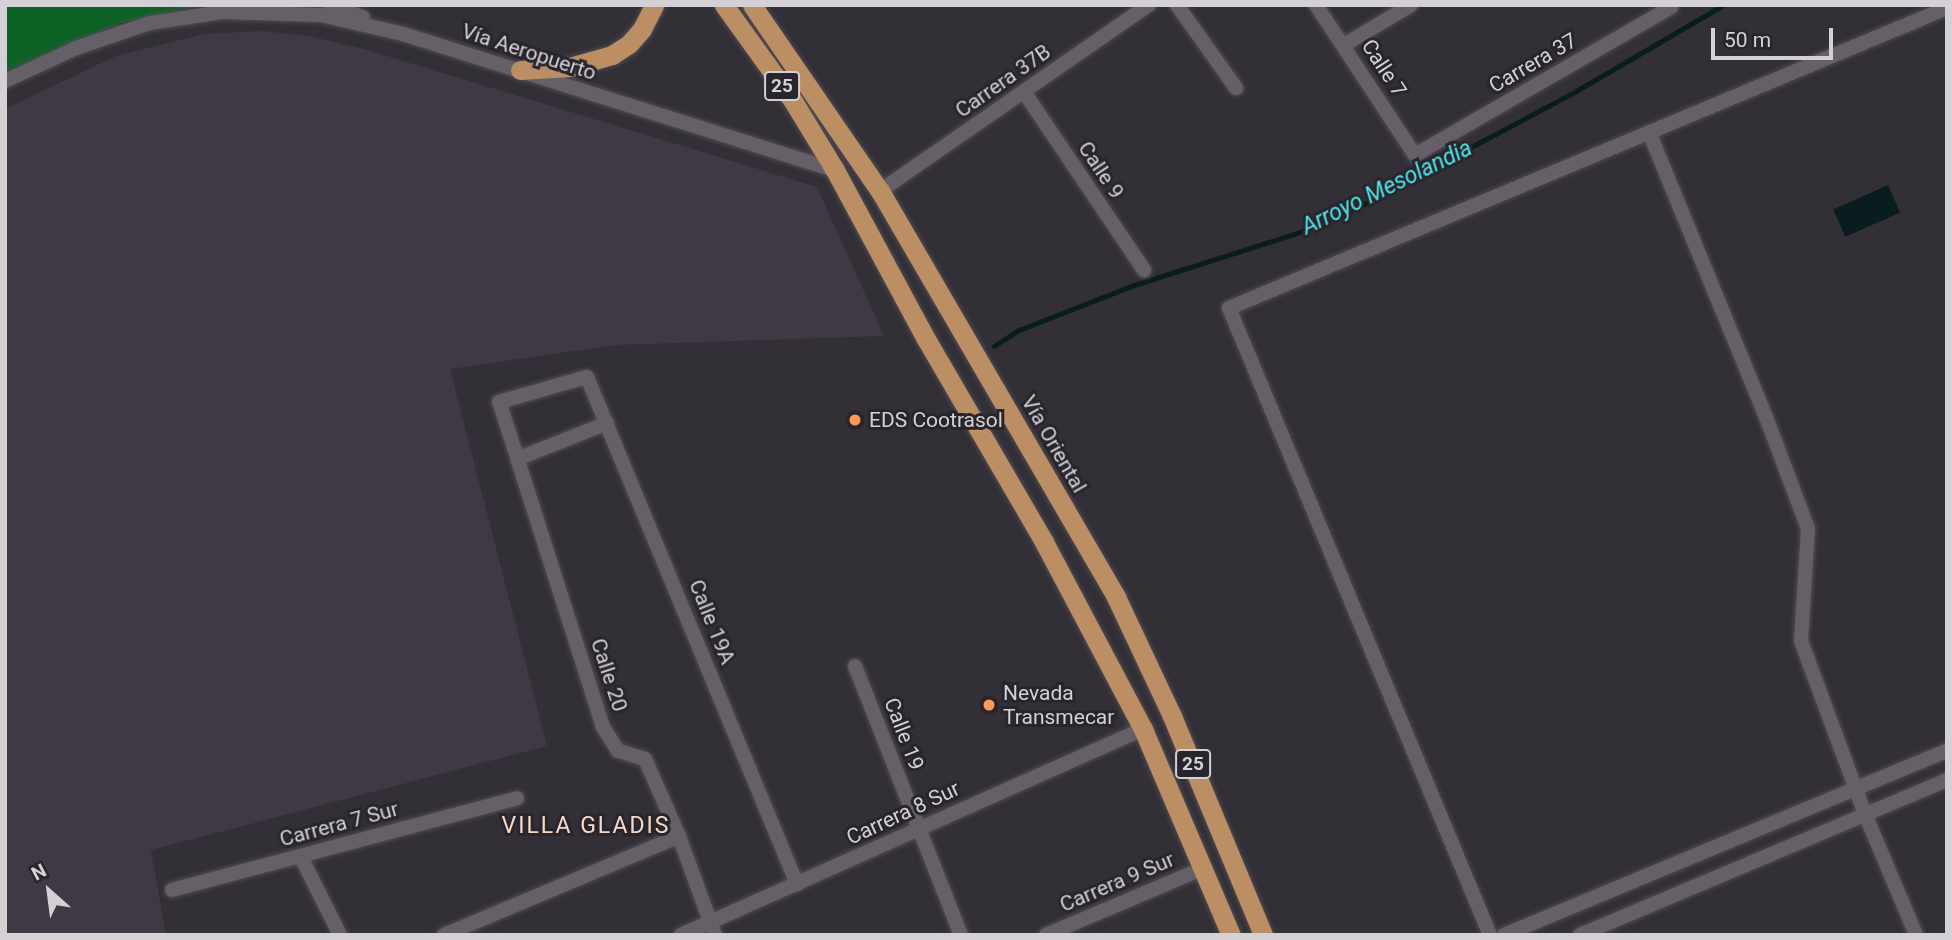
<!DOCTYPE html>
<meta charset="utf-8">
<style>
body{margin:0}
#map{position:relative;width:1952px;height:940px;overflow:hidden;background:#332f37;font-family:Roboto,sans-serif}
div>[style]{position:absolute}
[style*='--x']{left:calc(var(--x)*1px);top:calc(var(--y)*1px);width:calc(var(--w)*1px);rotate:calc(var(--a)*1deg)}
.built>*{inset:0;background:#3f3845}
.green>*{inset:0;background:#0d6326}
.water>*{inset:0;background:#0a1d1e;transform-origin:0 0}
.stream>*{height:5px;margin:-2.5px;padding:0 2.5px;transform-origin:2.5px;border-radius:2.5px;background:#0a1d1e}
.roads{filter:drop-shadow(0 0 2px #4f4b52) drop-shadow(0 0 2px #4f4b52)}
.minor>*{height:14px;margin:-7px;padding:0 7px;transform-origin:7px;border-radius:7px;background:#656068}
.trunk>*{height:19px;margin:-9.5px;padding:0 9.5px;transform-origin:9.5px;border-radius:9.5px;background:#bc8e63}
.dots>*{width:19px;height:19px;translate:-50% -50%;box-sizing:border-box;border:4px solid #29252d;border-radius:50%}
span{translate:-50% -50%;white-space:nowrap;text-align:center;line-height:1.15;-webkit-text-stroke:6px #29252d;paint-order:stroke}
.shield-label span{padding:2px 5px;background:#29252d;border:2px solid;border-radius:5px;-webkit-text-stroke-width:0}
.shield-label{font-size:19px;color:#d4d1d6;font-weight:700}
.street-label{font-size:21px;color:#d4d1d6}
.poi-label{font-size:21px;color:#d4d1d6}
.left{translate:0 -50%;text-align:left}
.water-label{font-size:23px;color:#4be4e7;font-style:italic}
.neighbourhood-label{font-size:23px;color:#f6d9c8;letter-spacing:2px}
.frame{position:absolute;inset:0;border:7px solid #d4d1d6;pointer-events:none}
.north{position:absolute;left:14px;top:856px;width:70px;height:70px;-webkit-text-stroke:5px #29252d;paint-order:stroke;rotate:332deg;font-size:19px;font-weight:700;line-height:28px;text-align:center;color:#d4d1d6}
.north::after{content:'';display:block;margin:auto;width:24px;height:32px;background:#d4d1d6;clip-path:polygon(50% 0,100% 100%,50% 72%,0 100%)}
.scale{position:absolute;left:1711px;top:28px;width:122px;height:32px;box-sizing:border-box;border:4px solid #d4d1d6;border-top:0;padding-left:9px;font-size:21px;line-height:24px;white-space:nowrap;color:#d4d1d6;-webkit-text-stroke:5px #29252d;paint-order:stroke}
</style>
<div id="map">
<div class="built">
<i style="clip-path:polygon(261px 31px,309px 36px,364px 49px,817px 187px,884px 336px,616px 345px,450px 369px,547px 746px,151px 850px,166px 935px,5px 935px,5px 109px,116px 56px,204px 34px)"></i>
</div>
<div class="green">
<i style="clip-path:polygon(5px 5px,203px 5px,121px 23px,5px 73px)"></i>
</div>
<div class="water">
<i style="left:1888px;top:185px;width:30px;height:60px;rotate:66deg"></i>
</div>
<div class="stream">
<i style="--x:994;--y:346;--w:30;--a:-33"></i>
<i style="--x:1019;--y:330;--w:123;--a:-21.4"></i>
<i style="--x:1134;--y:285;--w:174;--a:-17.7"></i>
<i style="--x:1300;--y:232;--w:68;--a:-23.5"></i>
<i style="--x:1362;--y:205;--w:242;--a:-28"></i>
<i style="--x:1576;--y:91;--w:170;--a:-30.3"></i>
</div>
<div class="roads">
<div class="minor">
<i style="--x:331;--y:5;--w:34;--a:21"></i>
<i style="--x:1177;--y:5;--w:102;--a:54.6"></i>
<i style="--x:1316;--y:5;--w:180;--a:56.6"></i>
<i style="--x:1415;--y:155;--w:296;--a:-30"></i>
<i style="--x:1344;--y:45;--w:78;--a:-30.8"></i>
<i style="--x:5;--y:81;--w:78;--a:-24.9"></i>
<i style="--x:76;--y:48;--w:78;--a:-18.7"></i>
<i style="--x:150;--y:23;--w:73;--a:-8.7"></i>
<i style="--x:222;--y:12;--w:99;--a:1.7"></i>
<i style="--x:321;--y:15;--w:84;--a:13"></i>
<i style="--x:403;--y:34;--w:453;--a:17.5"></i>
<i style="--x:1024;--y:92;--w:215;--a:56"></i>
<i style="--x:1649;--y:132;--w:308;--a:67.7"></i>
<i style="--x:1766;--y:417;--w:120;--a:69.4"></i>
<i style="--x:1808;--y:529;--w:112;--a:93.6"></i>
<i style="--x:1801;--y:641;--w:184;--a:69.7"></i>
<i style="--x:1865;--y:814;--w:131;--a:67.1"></i>
<i style="--x:880;--y:191;--w:327;--a:-34.7"></i>
<i style="--x:517;--y:459;--w:97;--a:-21.8"></i>
<i style="--x:855;--y:666;--w:289;--a:68.5"></i>
<i style="--x:301;--y:857;--w:87;--a:63.4"></i>
<i style="--x:172;--y:890;--w:357;--a:-14.9"></i>
<i style="--x:444;--y:935;--w:255;--a:-22.8"></i>
<i style="--x:681;--y:935;--w:506;--a:-24.03"></i>
<i style="--x:715;--y:935;--w:105;--a:-110"></i>
<i style="--x:679;--y:836;--w:84;--a:-113.8"></i>
<i style="--x:645;--y:759;--w:28;--a:-163"></i>
<i style="--x:618;--y:751;--w:28;--a:-122"></i>
<i style="--x:603;--y:727;--w:341;--a:-107.7"></i>
<i style="--x:499;--y:402;--w:91;--a:-15.9"></i>
<i style="--x:587;--y:377;--w:549;--a:67.5"></i>
<i style="--x:1046;--y:935;--w:172;--a:-23"></i>
<i style="--x:1490;--y:935;--w:679;--a:-112.6"></i>
<i style="--x:1229;--y:308;--w:778;--a:-22.68"></i>
<i style="--x:1504;--y:935;--w:480;--a:-22.6"></i>
<i style="--x:1580;--y:935;--w:398;--a:-22.9"></i>
</div>
<div class="trunk">
<i style="--x:724;--y:5;--w:118;--a:54.3"></i>
<i style="--x:793;--y:101;--w:81;--a:58.7"></i>
<i style="--x:835;--y:170;--w:192;--a:61.7"></i>
<i style="--x:926;--y:339;--w:235;--a:59.8"></i>
<i style="--x:1044;--y:542;--w:212;--a:62.1"></i>
<i style="--x:1143;--y:729;--w:224;--a:66.9"></i>
<i style="--x:752;--y:5;--w:226;--a:55.5"></i>
<i style="--x:880;--y:191;--w:470;--a:59.8"></i>
<i style="--x:1116;--y:597;--w:132;--a:64.8"></i>
<i style="--x:1172;--y:716;--w:237;--a:67.4"></i>
<i style="--x:520;--y:70;--w:50;--a:-3.4"></i>
<i style="--x:570;--y:67;--w:44;--a:-15.9"></i>
<i style="--x:612;--y:55;--w:20;--a:-33"></i>
<i style="--x:629;--y:44;--w:20;--a:-49"></i>
<i style="--x:642;--y:29;--w:27;--a:-63"></i>
</div>
</div>
<div class="dots">
<i style="left:855px;top:420px;background:#ff9b59"></i>
<i style="left:989px;top:705px;background:#ff9b59"></i>
</div>
<div class="shield-label">
<span style="left:782px;top:86px">25</span>
<span style="left:1193px;top:764px">25</span>
</div>
<div class="street-label">
<span style="left:529px;top:52px;rotate:18deg">Vía Aeropuerto</span>
<span style="left:1533px;top:63px;rotate:-30deg">Carrera 37</span>
<span style="left:1384px;top:68px;rotate:57deg">Calle 7</span>
<span style="left:1003px;top:81px;rotate:-35deg">Carrera 37B</span>
<span style="left:1101px;top:170px;rotate:56deg">Calle 9</span>
<span style="left:1054px;top:444px;rotate:60deg">Vía Oriental</span>
<span style="left:712px;top:622px;rotate:68deg">Calle 19A</span>
<span style="left:609px;top:675px;rotate:72deg">Calle 20</span>
<span style="left:904px;top:734px;rotate:69deg">Calle 19</span>
<span style="left:903px;top:813px;rotate:-25deg">Carrera 8 Sur</span>
<span style="left:339px;top:824px;rotate:-15deg">Carrera 7 Sur</span>
<span style="left:1117px;top:882px;rotate:-23deg">Carrera 9 Sur</span>
</div>
<div class="poi-label">
<span class="left" style="left:869px;top:420px">EDS Cootrasol</span>
<span class="left" style="left:1003px;top:705px">Nevada<br>Transmecar</span>
</div>
<div class="water-label">
<span style="left:1387px;top:188px;rotate:-26deg">Arroyo Mesolandia</span>
</div>
<div class="neighbourhood-label">
<span style="left:586px;top:826px">VILLA GLADIS</span>
</div>
<div class="frame"></div>
<div class="north">N</div>
<div class="scale">50 m</div>
</div>
